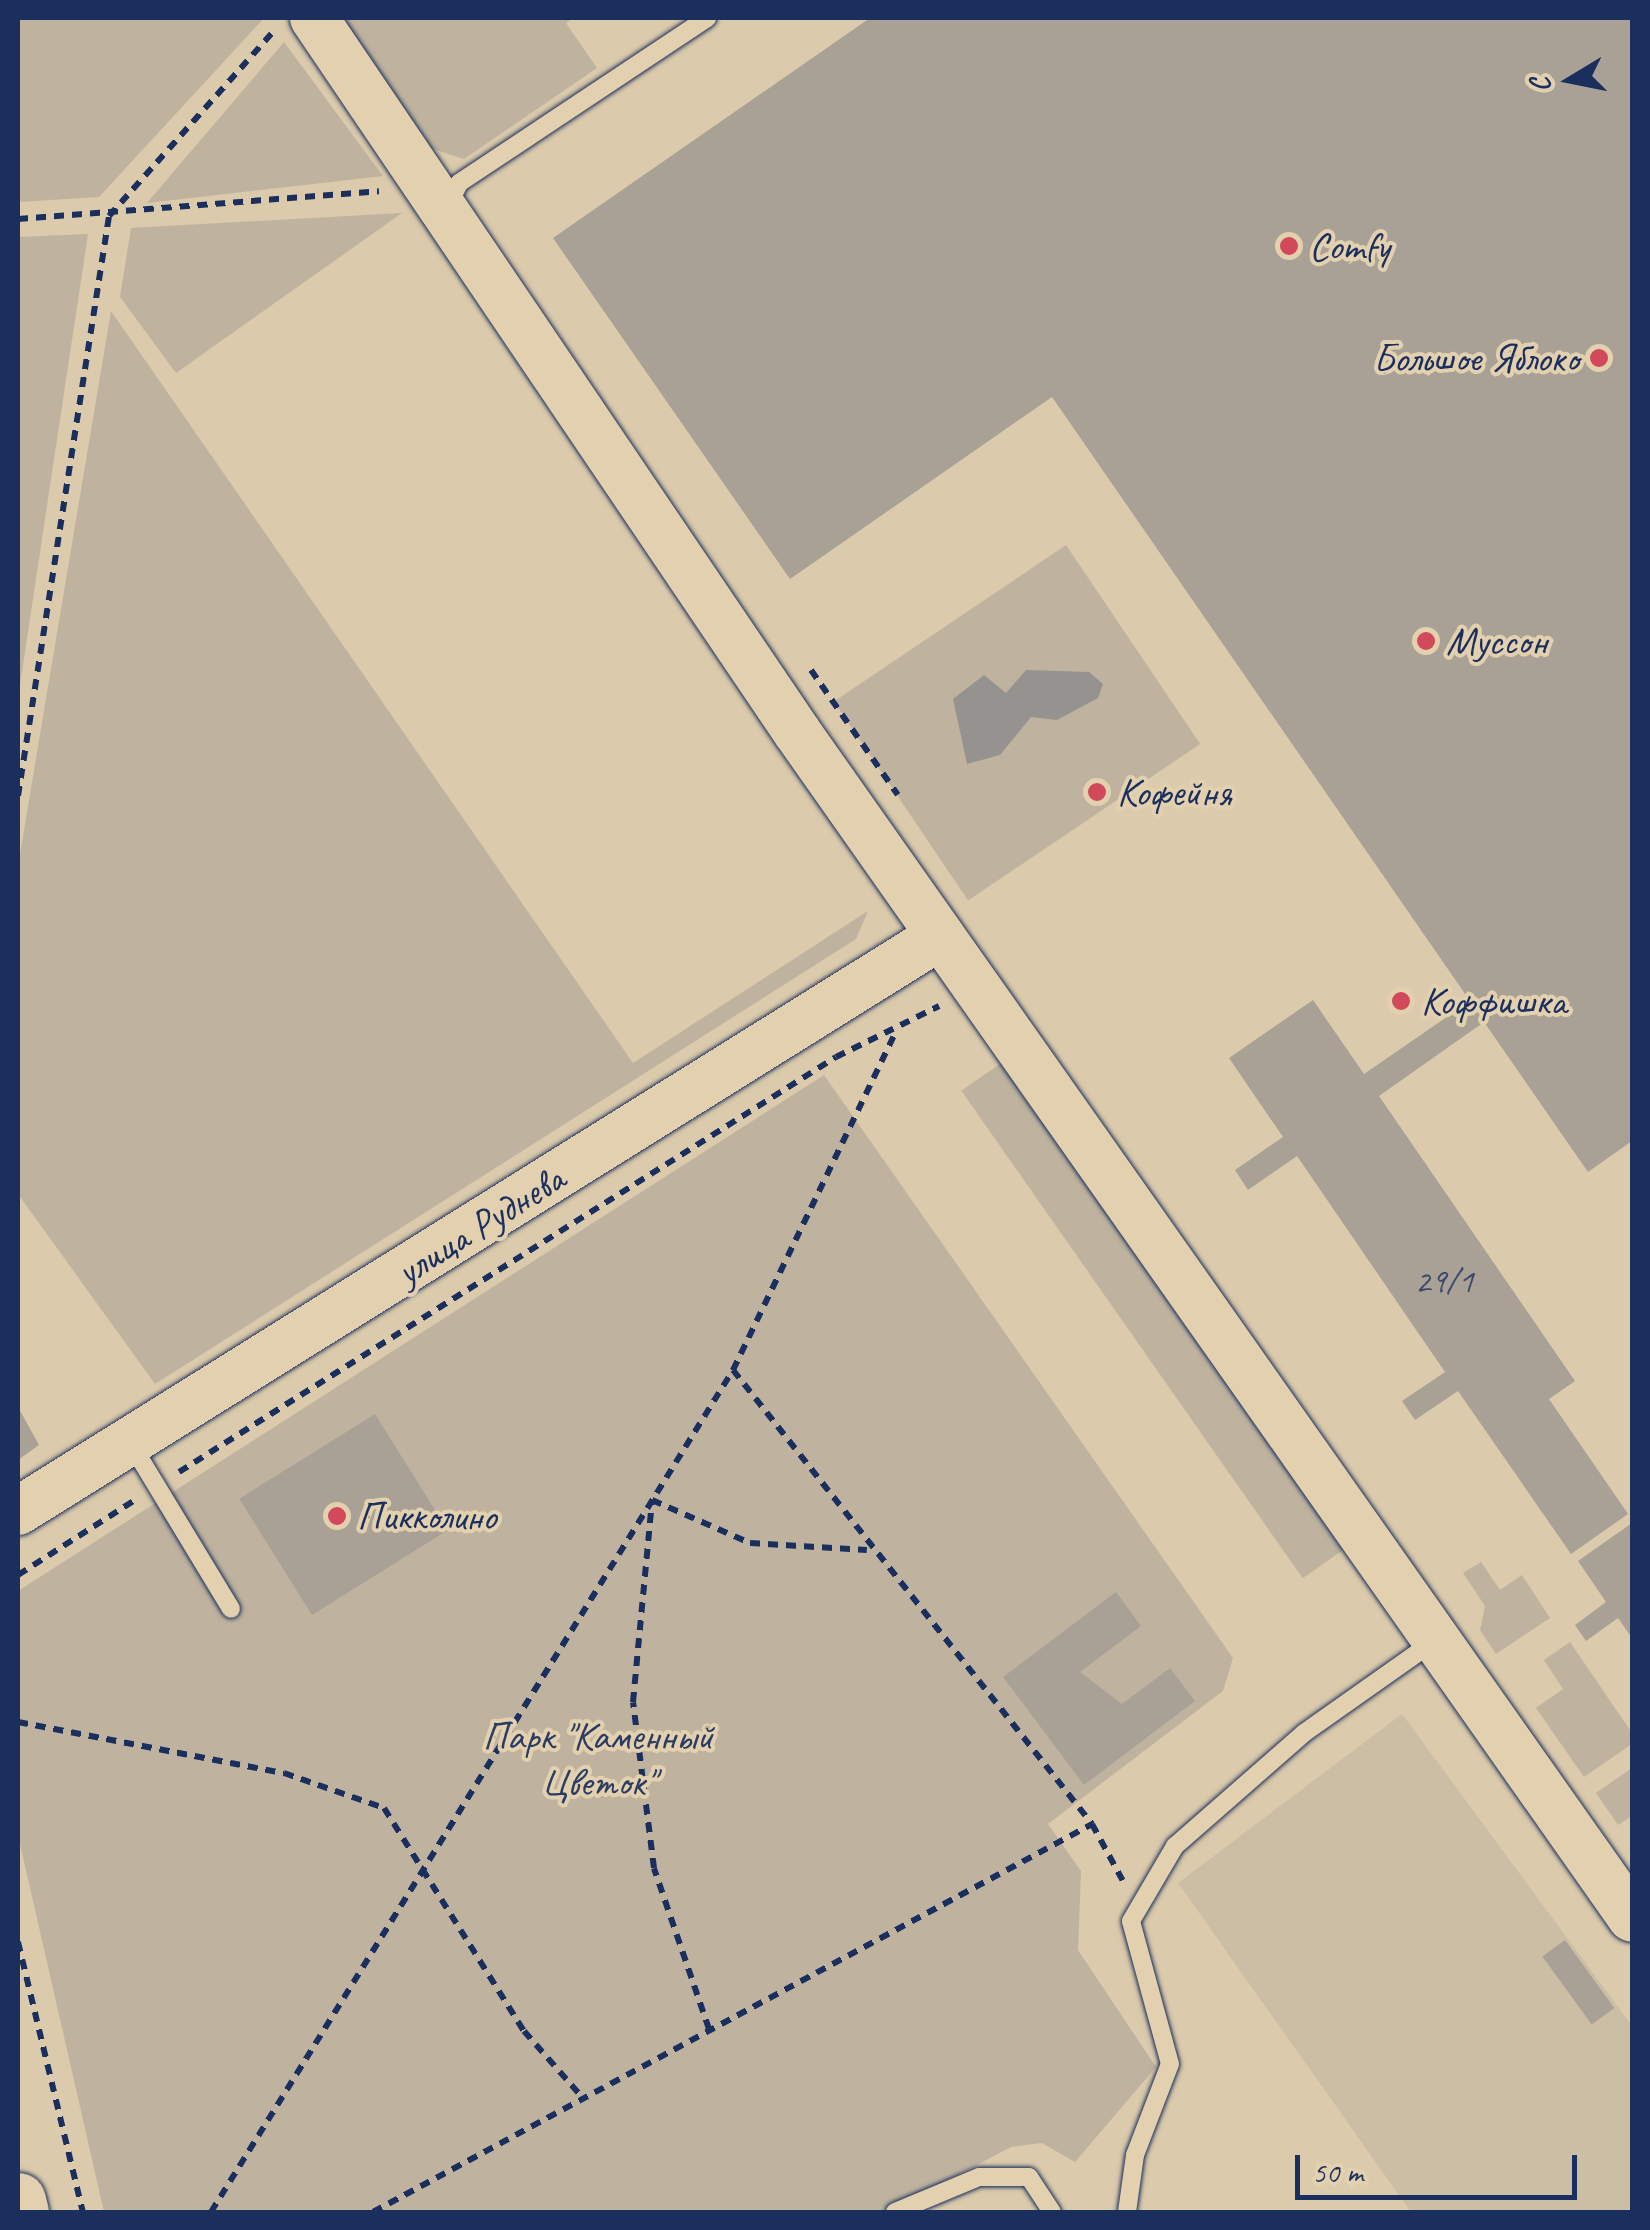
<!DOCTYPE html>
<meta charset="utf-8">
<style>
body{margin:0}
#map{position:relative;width:1650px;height:2230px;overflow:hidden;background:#dbcaab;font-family:Caveat,sans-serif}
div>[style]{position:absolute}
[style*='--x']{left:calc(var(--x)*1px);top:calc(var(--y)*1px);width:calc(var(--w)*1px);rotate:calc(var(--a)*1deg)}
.built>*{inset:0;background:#ccbea5}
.green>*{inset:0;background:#bfb39f;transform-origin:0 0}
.water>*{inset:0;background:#969290}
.building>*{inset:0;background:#a9a196;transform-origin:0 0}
.path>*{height:6px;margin-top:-3px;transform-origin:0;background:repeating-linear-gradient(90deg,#1b2f5e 0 10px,transparent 0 18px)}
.roads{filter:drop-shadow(0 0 2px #1b2f5e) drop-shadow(0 0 2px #1b2f5e)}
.service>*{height:18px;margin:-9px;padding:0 9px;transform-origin:9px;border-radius:9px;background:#e3d0ae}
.tertiary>*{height:48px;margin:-24px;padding:0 24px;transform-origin:24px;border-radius:24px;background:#e3d0ae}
.primary>*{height:55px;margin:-27.5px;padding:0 27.5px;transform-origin:27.5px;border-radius:27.5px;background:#e3d0ae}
.dots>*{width:28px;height:28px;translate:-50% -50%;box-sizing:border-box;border:5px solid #e3d0ae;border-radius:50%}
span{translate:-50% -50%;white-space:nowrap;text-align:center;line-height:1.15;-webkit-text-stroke:8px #e3d0ae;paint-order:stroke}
.number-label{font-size:35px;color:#3e4c6c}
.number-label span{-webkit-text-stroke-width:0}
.poi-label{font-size:40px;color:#1b2f5e}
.left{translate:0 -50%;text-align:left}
.right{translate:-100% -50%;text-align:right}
.street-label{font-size:40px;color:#1b2f5e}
.park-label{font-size:40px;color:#2b3c64}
.frame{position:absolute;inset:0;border:20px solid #1b2f5e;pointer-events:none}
.north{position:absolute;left:1520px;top:30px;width:100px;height:100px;-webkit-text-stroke:8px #e3d0ae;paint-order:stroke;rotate:260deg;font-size:28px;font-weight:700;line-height:40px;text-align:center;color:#1b2f5e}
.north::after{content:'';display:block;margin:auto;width:35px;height:45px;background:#1b2f5e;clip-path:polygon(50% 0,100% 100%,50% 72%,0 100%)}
.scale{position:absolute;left:1295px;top:2155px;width:282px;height:45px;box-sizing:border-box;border:5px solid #1b2f5e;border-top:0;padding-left:12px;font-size:30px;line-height:35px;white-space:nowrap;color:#1b2f5e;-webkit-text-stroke:8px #e3d0ae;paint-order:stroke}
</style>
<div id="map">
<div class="built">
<i style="clip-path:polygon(1402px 1714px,1632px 2026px,1632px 2212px,1411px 2212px,1178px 1883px)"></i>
</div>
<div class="green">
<i style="clip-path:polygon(18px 18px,264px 18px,99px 197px,18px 202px)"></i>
<i style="clip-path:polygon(341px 18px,573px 18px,566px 23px,597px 68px,464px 159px,417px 144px)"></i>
<i style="clip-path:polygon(284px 42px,383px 176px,147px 203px)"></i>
<i style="clip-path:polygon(402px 213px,176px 373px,120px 297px,131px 228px)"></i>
<i style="clip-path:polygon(88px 234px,18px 698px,18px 237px)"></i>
<i style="clip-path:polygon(111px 311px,633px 1063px,868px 911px,856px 939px,155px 1384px,18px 1194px,18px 866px)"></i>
<i style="left:1066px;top:545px;width:240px;height:280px;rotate:56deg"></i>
<i style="left:1004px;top:1061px;width:595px;height:52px;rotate:55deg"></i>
<i style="clip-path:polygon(824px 1075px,1233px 1658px,1223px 1691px,1048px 1824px,1081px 1871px,1078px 1950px,1156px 2067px,1075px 2162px,1042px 2143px,1011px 2147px,887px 2212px,104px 2212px,18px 1835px,18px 1591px)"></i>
<i style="clip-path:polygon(1481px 1562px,1500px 1590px,1522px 1575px,1550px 1618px,1496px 1654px,1480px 1630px,1485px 1606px,1463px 1573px)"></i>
<i style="clip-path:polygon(1570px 1642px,1632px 1733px,1632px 1744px,1584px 1777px,1536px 1708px,1563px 1689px,1544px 1660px)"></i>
<i style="clip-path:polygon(1632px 1768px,1632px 1816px,1618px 1825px,1596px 1793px)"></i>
</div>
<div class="water">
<i style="clip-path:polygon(1026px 670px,1089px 672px,1103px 684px,1098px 698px,1057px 720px,1031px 717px,1000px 755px,967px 764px,953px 699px,984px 675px,1006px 693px)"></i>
</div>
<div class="building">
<i style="clip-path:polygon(870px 18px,1632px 18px,1632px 1141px,1588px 1172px,1484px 1022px,1379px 1096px,1575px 1381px,1549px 1399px,1628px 1514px,1571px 1554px,1458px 1391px,1415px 1420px,1402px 1401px,1445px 1372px,1297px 1156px,1248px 1190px,1235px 1170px,1283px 1137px,1229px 1058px,1313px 1000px,1364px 1074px,1470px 1001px,1052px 397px,790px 579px,553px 238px)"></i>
<i style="clip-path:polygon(18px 1407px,39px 1445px,18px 1460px)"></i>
<i style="left:375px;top:1414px;width:137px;height:160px;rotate:58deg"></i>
<i style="clip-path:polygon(1632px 1523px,1632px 1638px,1618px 1618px,1586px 1641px,1575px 1625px,1606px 1602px,1578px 1561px)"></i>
<i style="clip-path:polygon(1116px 1592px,1141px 1626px,1080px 1672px,1122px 1704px,1170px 1668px,1195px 1701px,1084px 1785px,1003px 1677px)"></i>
<i style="left:1565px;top:1940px;width:84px;height:28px;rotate:54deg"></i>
</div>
<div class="path">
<i style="--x:18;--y:219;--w:362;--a:-4.4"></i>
<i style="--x:811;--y:670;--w:152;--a:55.2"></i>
<i style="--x:18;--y:796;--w:587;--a:-81.08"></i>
<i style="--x:109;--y:216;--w:249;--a:-48.3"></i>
<i style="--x:733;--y:1370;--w:579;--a:51.66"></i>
<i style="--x:179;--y:1472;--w:777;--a:-32.28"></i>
<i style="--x:836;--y:1057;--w:115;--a:-26.3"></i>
<i style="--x:18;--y:1575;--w:139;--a:-32.7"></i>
<i style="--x:18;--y:1722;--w:271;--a:10.9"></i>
<i style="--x:284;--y:1773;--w:106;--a:19.3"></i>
<i style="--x:384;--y:1808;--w:263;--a:57.9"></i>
<i style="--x:524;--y:2031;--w:88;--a:48.7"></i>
<i style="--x:18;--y:1942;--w:278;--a:76.5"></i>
<i style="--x:709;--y:2029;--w:170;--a:-108.9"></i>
<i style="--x:654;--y:1868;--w:167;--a:-97.2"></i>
<i style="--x:633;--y:1702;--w:203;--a:-84.6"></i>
<i style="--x:652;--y:1500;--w:107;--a:23.7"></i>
<i style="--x:750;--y:1543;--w:117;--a:3.4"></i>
<i style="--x:211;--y:2212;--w:991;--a:-58.2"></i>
<i style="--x:733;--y:1370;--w:376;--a:-64.3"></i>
<i style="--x:373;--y:2212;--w:817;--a:-28.35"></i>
<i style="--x:1092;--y:1824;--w:67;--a:61.5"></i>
</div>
<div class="roads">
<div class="service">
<i style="--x:447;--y:207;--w:27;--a:-63"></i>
<i style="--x:459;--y:183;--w:298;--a:-33.6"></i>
<i style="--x:130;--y:1442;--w:195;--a:58.8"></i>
<i style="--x:895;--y:2212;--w:91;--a:-22.6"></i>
<i style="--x:979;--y:2177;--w:50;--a:0"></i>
<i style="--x:1029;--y:2177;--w:42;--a:56.7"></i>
<i style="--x:1127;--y:2212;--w:58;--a:-82"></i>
<i style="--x:1135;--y:2155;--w:97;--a:-69"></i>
<i style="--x:1170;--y:2064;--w:148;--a:-105.3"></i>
<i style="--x:1131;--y:1921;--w:87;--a:-59.6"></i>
<i style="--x:1175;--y:1846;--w:171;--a:-41.2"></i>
<i style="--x:1304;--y:1733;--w:158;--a:-35.2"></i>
</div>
<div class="tertiary">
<i style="--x:314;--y:18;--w:862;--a:55.92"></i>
<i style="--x:797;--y:732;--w:1450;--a:54.85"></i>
<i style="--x:18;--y:1511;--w:1087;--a:-31.95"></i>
</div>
<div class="primary">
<i style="--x:18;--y:2200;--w:12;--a:76"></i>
</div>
</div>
<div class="dots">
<i style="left:1289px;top:246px;background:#d1495b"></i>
<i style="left:1599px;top:358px;background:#d1495b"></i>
<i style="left:1426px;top:641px;background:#d1495b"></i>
<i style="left:1097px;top:792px;background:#d1495b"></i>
<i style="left:1401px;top:1001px;background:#d1495b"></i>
<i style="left:337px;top:1516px;background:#d1495b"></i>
</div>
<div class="number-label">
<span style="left:1444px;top:1281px">29/1</span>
</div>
<div class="poi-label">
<span class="left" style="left:1309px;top:246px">Comfy</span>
<span class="right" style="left:1579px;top:358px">Большое Яблоко</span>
<span class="left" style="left:1446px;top:641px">Муссон</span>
<span class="left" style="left:1117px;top:792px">Кофейня</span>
<span class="left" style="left:1421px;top:1001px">Коффишка</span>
<span class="left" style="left:357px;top:1516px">Пикколино</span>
</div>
<div class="street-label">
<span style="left:480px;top:1225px;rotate:-32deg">улица Руднева</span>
</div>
<div class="park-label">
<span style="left:598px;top:1759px">Парк "Каменный<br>Цветок"</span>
</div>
<div class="frame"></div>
<div class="north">С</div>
<div class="scale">50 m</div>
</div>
